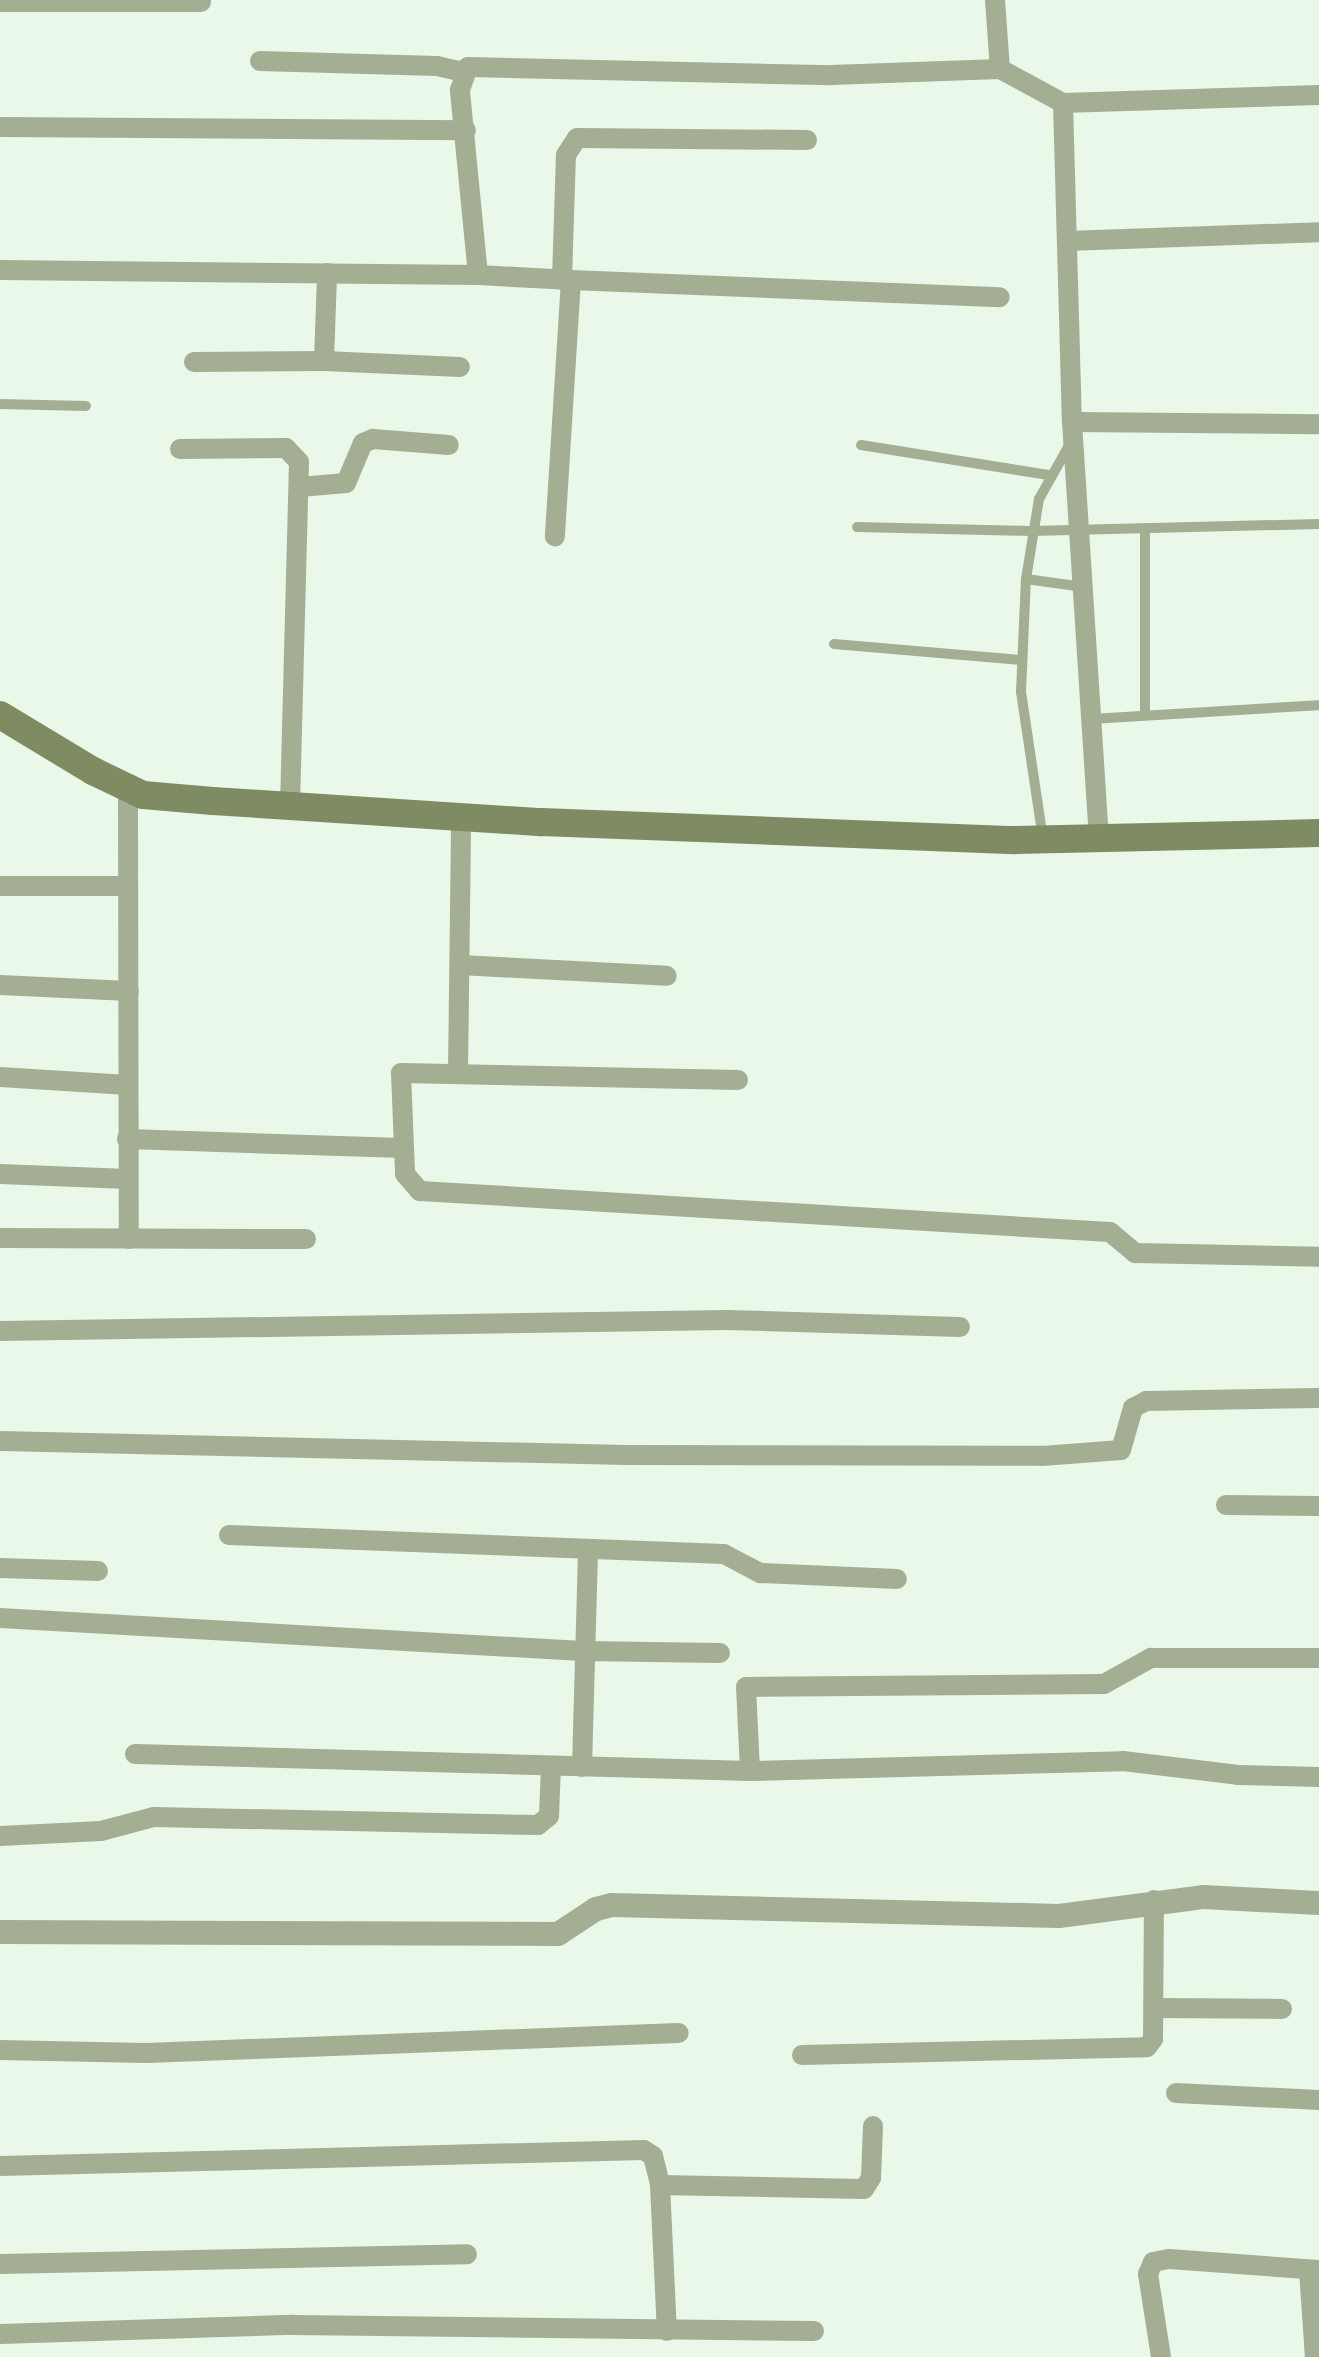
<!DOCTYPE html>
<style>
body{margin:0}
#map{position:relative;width:1319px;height:2357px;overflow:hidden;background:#eaf8ea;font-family:Ubuntu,sans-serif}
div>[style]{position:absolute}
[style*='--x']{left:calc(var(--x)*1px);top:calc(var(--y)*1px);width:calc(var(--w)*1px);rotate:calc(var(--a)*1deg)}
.service>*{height:10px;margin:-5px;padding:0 5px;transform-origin:5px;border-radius:5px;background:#a4ae92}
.minor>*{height:20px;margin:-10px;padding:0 10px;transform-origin:10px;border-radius:10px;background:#a4ae92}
.tertiary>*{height:24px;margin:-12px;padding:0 12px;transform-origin:12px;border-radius:12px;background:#a4ae92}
.secondary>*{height:28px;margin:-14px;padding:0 14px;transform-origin:14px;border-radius:14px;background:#7e8b63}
span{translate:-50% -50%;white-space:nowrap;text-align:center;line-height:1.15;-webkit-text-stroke:8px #fff;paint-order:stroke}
</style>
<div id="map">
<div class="service">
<i style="--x:0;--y:404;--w:86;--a:1.3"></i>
<i style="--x:861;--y:445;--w:190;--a:9.1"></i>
<i style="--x:857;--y:527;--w:173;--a:1.3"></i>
<i style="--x:1030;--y:531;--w:289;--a:-1.4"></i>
<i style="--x:1026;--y:579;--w:58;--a:8"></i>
<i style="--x:834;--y:644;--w:188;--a:4.9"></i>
<i style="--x:1145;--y:715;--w:186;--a:-90"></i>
<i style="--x:1092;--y:719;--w:227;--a:-3.5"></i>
<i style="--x:1043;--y:839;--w:149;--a:-98.5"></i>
<i style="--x:1021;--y:692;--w:113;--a:-87.5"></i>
<i style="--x:1026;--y:579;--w:81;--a:-80.8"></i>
<i style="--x:1039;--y:499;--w:65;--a:-60.7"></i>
</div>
<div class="minor">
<i style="--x:995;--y:0;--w:69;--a:85.9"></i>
<i style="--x:1000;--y:69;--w:72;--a:28.4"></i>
<i style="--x:1063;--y:103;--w:319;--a:88.4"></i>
<i style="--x:1072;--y:422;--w:417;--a:86.3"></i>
<i style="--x:0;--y:2;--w:201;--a:0"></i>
<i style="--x:260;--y:61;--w:177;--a:1.6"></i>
<i style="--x:437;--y:66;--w:27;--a:13"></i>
<i style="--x:1063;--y:103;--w:256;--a:-1.8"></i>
<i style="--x:0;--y:127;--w:466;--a:0.4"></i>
<i style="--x:1067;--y:241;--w:252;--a:-2"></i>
<i style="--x:0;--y:270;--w:478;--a:0.6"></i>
<i style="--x:478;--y:275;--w:93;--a:3.1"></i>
<i style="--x:571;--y:280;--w:257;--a:93.6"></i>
<i style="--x:478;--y:275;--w:186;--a:-95.6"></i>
<i style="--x:460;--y:90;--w:24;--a:-71"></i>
<i style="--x:468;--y:67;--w:363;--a:1.3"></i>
<i style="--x:831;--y:75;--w:169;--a:-2"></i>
<i style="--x:562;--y:280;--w:125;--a:-88.2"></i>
<i style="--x:566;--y:155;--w:20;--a:-57"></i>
<i style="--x:577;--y:138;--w:230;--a:0.5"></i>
<i style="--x:571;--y:280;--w:429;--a:2.3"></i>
<i style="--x:324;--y:361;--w:88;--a:-88"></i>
<i style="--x:194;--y:362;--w:130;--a:-0.4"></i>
<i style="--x:324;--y:361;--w:136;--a:2.5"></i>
<i style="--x:1072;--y:422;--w:247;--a:0.5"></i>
<i style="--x:180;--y:449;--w:106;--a:-0.5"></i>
<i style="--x:286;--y:448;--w:19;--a:47"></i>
<i style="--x:299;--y:462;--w:344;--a:91.5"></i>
<i style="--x:300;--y:487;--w:46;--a:-5"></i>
<i style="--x:346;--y:483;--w:43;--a:-67"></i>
<i style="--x:363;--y:443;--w:11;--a:-22"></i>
<i style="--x:373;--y:439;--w:76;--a:4.5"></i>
<i style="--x:128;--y:788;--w:451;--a:89.9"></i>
<i style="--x:0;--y:886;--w:125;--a:0"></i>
<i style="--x:460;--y:965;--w:207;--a:3"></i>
<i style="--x:0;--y:985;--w:129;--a:2.7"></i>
<i style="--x:458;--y:1074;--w:257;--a:-89.3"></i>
<i style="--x:0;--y:1077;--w:128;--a:3.6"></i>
<i style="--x:738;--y:1080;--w:337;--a:-178.8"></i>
<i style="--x:401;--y:1073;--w:101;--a:87.7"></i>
<i style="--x:405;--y:1174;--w:23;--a:49"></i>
<i style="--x:420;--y:1191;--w:691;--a:3.4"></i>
<i style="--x:1110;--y:1232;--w:33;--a:40"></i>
<i style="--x:1135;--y:1253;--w:184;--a:1.2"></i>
<i style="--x:127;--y:1139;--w:275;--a:1.9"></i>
<i style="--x:0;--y:1174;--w:128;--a:2.2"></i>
<i style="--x:0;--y:1238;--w:306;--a:0.2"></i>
<i style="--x:0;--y:1331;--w:727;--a:-0.87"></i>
<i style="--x:727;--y:1320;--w:233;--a:1.7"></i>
<i style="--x:0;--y:1441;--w:626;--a:1.28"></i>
<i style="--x:626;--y:1455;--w:416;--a:0.1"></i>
<i style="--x:1042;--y:1456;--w:79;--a:-4.3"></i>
<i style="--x:1121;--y:1450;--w:44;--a:-74.1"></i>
<i style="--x:1133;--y:1408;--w:15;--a:-28"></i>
<i style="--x:1146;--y:1401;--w:173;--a:-1"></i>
<i style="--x:1226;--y:1505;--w:93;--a:0.6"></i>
<i style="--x:229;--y:1535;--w:495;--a:2.2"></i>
<i style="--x:724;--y:1554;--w:41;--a:27.8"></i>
<i style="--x:760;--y:1573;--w:137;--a:2.5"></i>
<i style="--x:0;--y:1568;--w:98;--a:1.8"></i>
<i style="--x:0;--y:1618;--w:583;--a:3.25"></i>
<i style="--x:582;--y:1651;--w:138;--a:0.8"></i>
<i style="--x:135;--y:1754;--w:615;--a:1.58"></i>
<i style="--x:750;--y:1771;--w:373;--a:-1.5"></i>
<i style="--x:1123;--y:1761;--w:116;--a:6.9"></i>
<i style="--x:1238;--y:1775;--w:81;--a:1.4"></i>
<i style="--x:582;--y:1767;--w:218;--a:-88.4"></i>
<i style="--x:750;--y:1771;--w:84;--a:-92.7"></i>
<i style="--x:746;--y:1687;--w:358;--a:-0.5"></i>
<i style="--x:1104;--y:1684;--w:54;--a:-29"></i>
<i style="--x:1151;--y:1658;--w:168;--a:0"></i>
<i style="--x:0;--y:1836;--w:101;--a:-2.8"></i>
<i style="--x:101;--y:1831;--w:55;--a:-14.8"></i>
<i style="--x:154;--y:1817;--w:384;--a:1.2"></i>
<i style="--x:538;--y:1825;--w:14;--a:-39"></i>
<i style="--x:549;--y:1816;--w:50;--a:-87.7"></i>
<i style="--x:1154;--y:2008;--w:128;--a:0.4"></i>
<i style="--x:0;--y:2050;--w:146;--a:1.2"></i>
<i style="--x:146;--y:2053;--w:533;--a:-2.15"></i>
<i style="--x:802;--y:2055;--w:345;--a:-1.3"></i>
<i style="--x:1147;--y:2047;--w:10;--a:-53"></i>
<i style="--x:1153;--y:2039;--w:139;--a:-89.6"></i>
<i style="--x:1176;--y:2093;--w:143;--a:2.8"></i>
<i style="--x:0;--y:2166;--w:644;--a:-1.42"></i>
<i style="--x:644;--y:2150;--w:11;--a:34"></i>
<i style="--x:653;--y:2156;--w:30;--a:76"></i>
<i style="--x:660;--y:2185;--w:146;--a:87.3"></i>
<i style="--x:660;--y:2185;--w:204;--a:1.1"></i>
<i style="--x:864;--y:2189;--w:13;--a:-58"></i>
<i style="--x:871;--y:2178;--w:52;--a:-87.8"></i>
<i style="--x:0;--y:2264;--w:467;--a:-1.2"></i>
<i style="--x:1309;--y:2270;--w:87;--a:86.1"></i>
<i style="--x:0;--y:2334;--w:293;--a:-1.8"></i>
<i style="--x:293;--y:2325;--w:521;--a:0.66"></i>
<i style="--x:1161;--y:2357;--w:84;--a:-98.9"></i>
<i style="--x:1148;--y:2274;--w:13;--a:-67"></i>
<i style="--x:1153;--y:2262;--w:16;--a:-11"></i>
<i style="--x:1169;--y:2259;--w:150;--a:4.2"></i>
</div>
<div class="tertiary">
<i style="--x:0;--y:1932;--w:558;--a:0.21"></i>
<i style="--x:558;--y:1934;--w:45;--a:-33.3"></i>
<i style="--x:596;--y:1909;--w:16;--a:-14"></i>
<i style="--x:612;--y:1905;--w:447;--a:1.4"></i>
<i style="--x:1059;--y:1916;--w:145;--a:-7.5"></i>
<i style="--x:1203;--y:1897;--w:116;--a:3"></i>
</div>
<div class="secondary">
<i style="--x:0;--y:715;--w:109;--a:31.1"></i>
<i style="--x:93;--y:771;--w:55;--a:25.6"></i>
<i style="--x:143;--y:795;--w:70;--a:4.9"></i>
<i style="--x:213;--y:801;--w:329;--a:3.7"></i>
<i style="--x:541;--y:822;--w:474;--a:2.2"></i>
<i style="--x:1015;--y:840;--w:304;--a:-1.3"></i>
</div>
</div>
